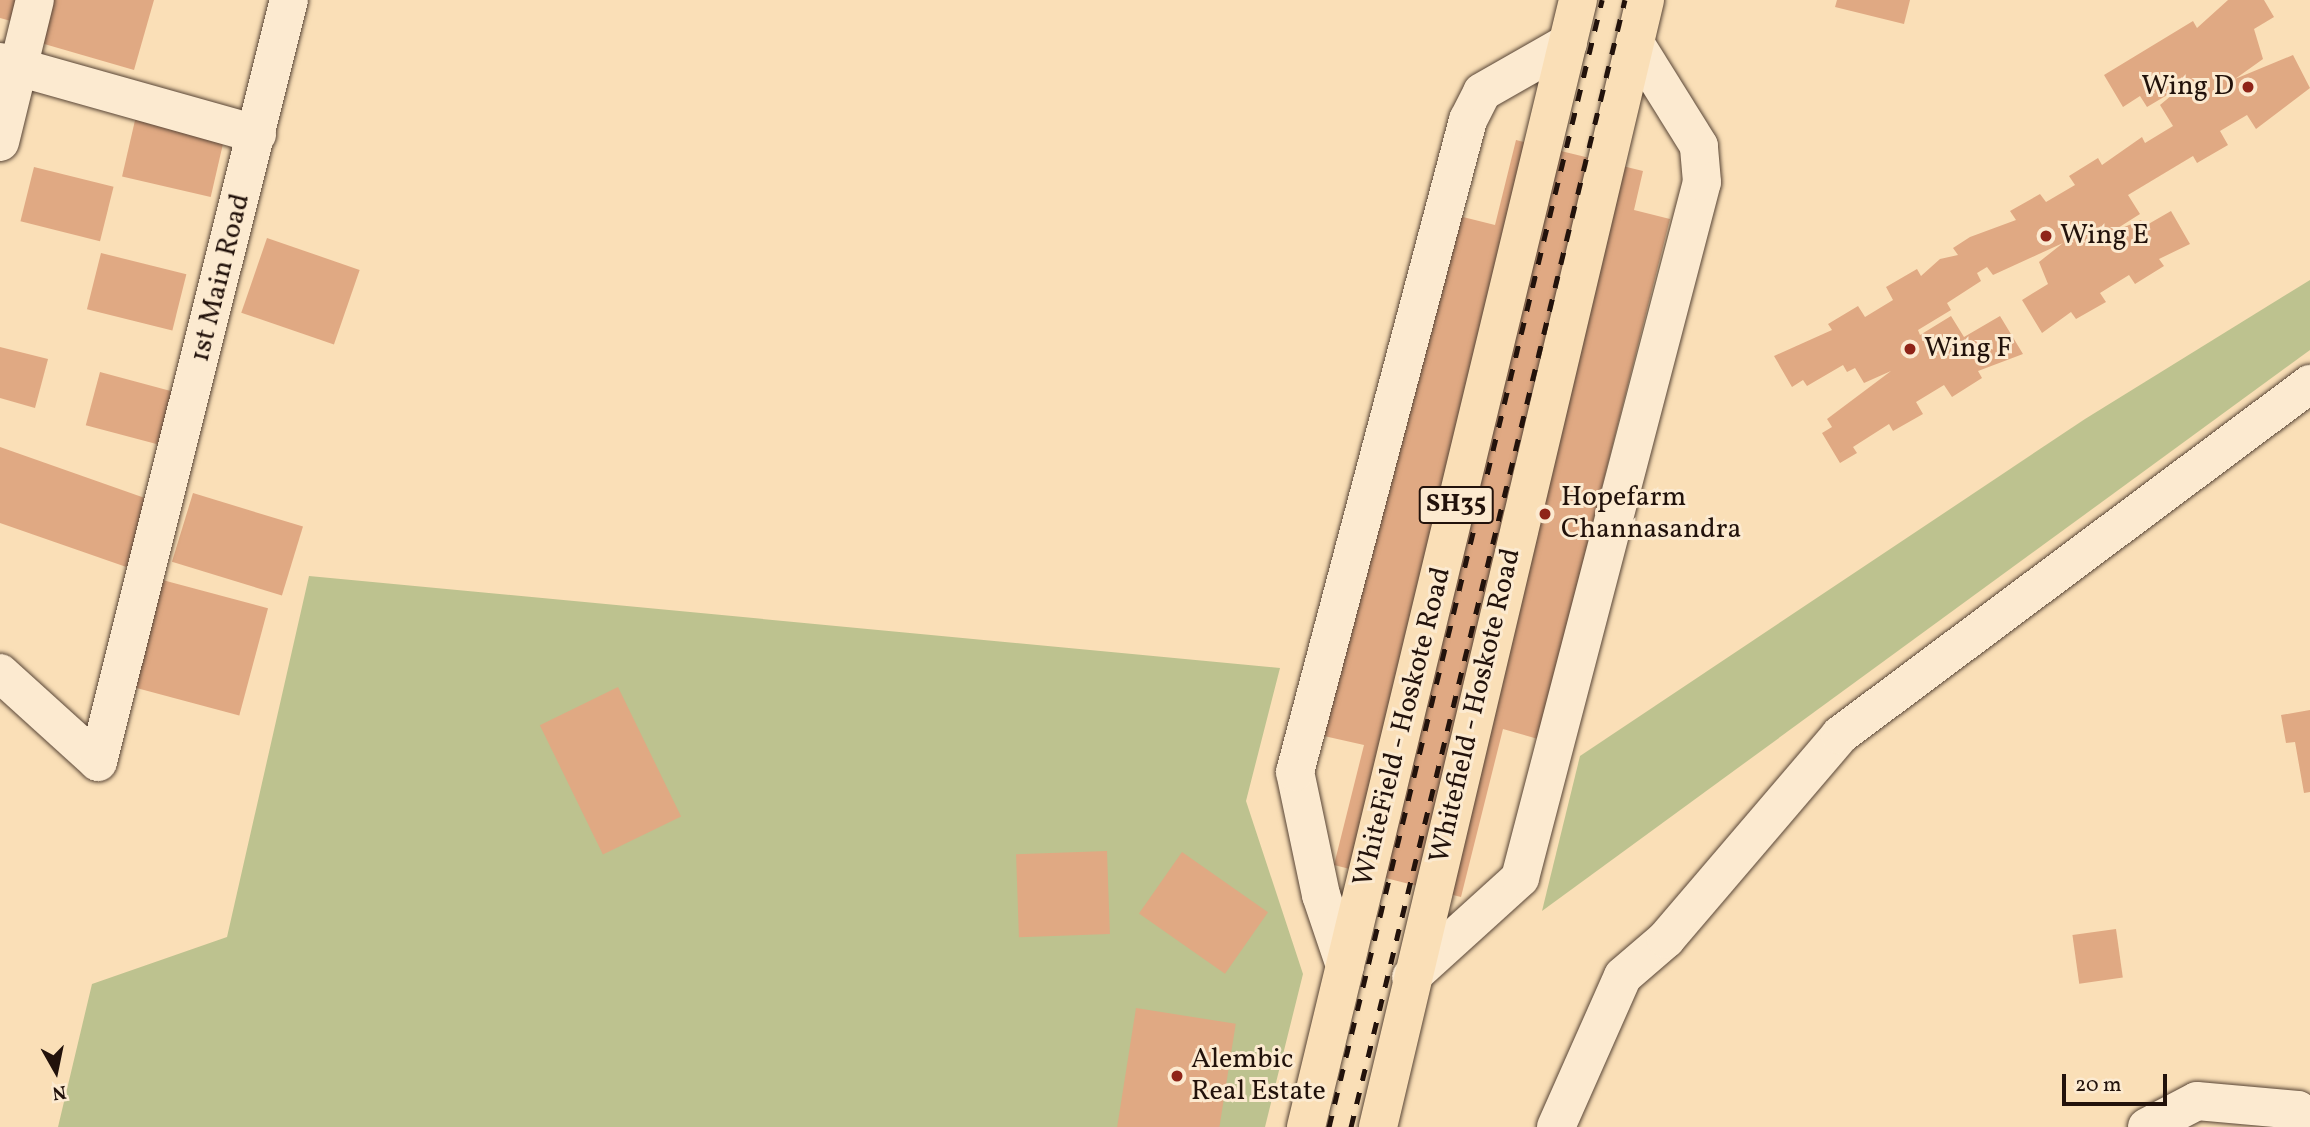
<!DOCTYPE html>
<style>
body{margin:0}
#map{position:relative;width:2310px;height:1127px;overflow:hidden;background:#fadfb7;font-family:Vollkorn,serif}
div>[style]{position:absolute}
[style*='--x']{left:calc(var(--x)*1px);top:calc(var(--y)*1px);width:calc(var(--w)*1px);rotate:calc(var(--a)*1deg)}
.green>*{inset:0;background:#bdc28f}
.building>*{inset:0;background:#e0a983;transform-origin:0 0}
.roads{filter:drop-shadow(0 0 2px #584536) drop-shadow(0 0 2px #584536)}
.minor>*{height:38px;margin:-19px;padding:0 19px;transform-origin:19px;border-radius:19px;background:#fcead0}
.major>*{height:38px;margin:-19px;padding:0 19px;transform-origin:19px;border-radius:19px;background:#fadfb7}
.rail>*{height:5px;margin-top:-2.5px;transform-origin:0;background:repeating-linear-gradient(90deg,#22120b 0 12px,transparent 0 24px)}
.dots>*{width:19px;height:19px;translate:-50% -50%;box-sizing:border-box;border:4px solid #fcead0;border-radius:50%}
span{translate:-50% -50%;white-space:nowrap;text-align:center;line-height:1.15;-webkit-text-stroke:6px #fcead0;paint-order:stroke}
.shield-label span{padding:2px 5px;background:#fcead0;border:2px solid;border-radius:5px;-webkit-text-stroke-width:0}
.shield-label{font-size:26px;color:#22120b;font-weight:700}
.poi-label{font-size:28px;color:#22120b}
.right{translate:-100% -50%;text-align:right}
.left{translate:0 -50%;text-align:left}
.street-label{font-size:28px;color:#22120b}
.north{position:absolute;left:21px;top:1036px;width:70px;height:70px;-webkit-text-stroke:5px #fcead0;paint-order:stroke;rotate:171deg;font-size:19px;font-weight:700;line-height:28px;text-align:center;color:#22120b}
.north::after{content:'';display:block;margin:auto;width:24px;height:32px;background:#22120b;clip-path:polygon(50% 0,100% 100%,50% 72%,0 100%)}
.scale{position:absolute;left:2062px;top:1074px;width:105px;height:32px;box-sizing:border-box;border:4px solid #22120b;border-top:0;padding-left:9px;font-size:21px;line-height:24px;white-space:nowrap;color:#22120b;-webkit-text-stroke:5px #fcead0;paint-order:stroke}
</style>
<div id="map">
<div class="green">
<i style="clip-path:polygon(2310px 280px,2310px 350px,1542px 911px,1580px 756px,2085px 419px)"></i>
<i style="clip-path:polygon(309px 576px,1280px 668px,1246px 801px,1303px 974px,1265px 1127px,58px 1127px,92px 984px,227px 937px)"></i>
</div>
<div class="building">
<i style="clip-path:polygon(0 0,17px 0,11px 21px,0 18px)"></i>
<i style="clip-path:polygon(46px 0,154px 0,134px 70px,34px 41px)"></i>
<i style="clip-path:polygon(1837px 0,1910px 0,1904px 24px,1835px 7px)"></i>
<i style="clip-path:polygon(2228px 0,2264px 0,2274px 17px,2254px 29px,2263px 59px,2235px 79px,2293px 55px,2310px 88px,2256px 129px,2247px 115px,2220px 131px,2228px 145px,2197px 163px,2193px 156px,2128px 195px,2140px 214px,2110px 233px,2141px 220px,2145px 226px,2171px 211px,2190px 244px,2159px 259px,2164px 266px,2135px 284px,2129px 275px,2100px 293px,2106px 302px,2076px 319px,2071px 312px,2042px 333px,2022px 300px,2048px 284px,2039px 262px,2063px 243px,1993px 275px,1987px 267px,1977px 273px,1981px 281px,1947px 303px,1951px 310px,1918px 330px,1920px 335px,1951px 316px,1964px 337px,2000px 316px,2023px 354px,1978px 371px,1982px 378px,1952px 397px,1944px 385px,1916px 402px,1923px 414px,1893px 431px,1889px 424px,1853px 447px,1857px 453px,1840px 463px,1822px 433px,1832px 427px,1827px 419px,1891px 371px,1864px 383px,1855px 368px,1847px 372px,1843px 365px,1807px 386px,1803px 380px,1792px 387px,1774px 356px,1832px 330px,1828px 324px,1858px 306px,1865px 317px,1893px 300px,1886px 287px,1917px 269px,1921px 276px,1940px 259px,1958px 255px,1953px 248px,1970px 237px,2016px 220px,2010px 211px,2040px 194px,2046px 202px,2075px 185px,2069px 176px,2098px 158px,2102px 165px,2142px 137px,2145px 143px,2173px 126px,2160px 105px,2184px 85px,2147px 107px,2140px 96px,2123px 107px,2104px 75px,2193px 21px,2197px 28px)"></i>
<i style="left:136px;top:116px;width:91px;height:62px;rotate:13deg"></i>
<i style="clip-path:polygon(1516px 140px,1643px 171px,1634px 210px,1670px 219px,1538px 739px,1503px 729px,1461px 897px,1334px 865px,1364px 745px,1324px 736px,1455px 215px,1495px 225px)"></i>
<i style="left:34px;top:167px;width:82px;height:56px;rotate:14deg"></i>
<i style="left:267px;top:238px;width:98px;height:79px;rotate:19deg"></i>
<i style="left:101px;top:253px;width:88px;height:58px;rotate:14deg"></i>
<i style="clip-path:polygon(0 347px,48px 359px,35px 408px,0 398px)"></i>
<i style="left:100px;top:372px;width:78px;height:55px;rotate:15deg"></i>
<i style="clip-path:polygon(0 447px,159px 503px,135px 570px,0 523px)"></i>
<i style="left:193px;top:493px;width:115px;height:72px;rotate:17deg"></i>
<i style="left:155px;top:578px;width:117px;height:111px;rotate:15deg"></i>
<i style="left:618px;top:687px;width:144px;height:87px;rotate:64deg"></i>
<i style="clip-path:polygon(2310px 710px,2310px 792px,2304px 793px,2295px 742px,2286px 743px,2281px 715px)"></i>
<i style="left:1107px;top:851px;width:83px;height:91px;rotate:88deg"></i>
<i style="left:1182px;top:852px;width:105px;height:75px;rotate:35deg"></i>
<i style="left:2116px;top:929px;width:49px;height:44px;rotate:82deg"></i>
<i style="left:1136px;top:1008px;width:101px;height:121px;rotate:9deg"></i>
</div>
<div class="roads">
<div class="minor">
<i style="--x:0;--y:62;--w:267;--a:15.7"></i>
<i style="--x:0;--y:142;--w:146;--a:-76.2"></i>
<i style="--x:0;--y:673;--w:132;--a:42.2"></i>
<i style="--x:98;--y:762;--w:786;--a:-75.93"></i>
<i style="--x:1345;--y:966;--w:75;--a:-108.7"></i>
<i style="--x:1321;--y:895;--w:126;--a:-101.9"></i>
<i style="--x:1295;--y:772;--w:675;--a:-75.14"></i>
<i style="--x:1468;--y:120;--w:31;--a:-63"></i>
<i style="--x:1482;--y:92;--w:99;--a:-29.7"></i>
<i style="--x:1411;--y:977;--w:147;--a:-42.2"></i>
<i style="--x:1520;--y:878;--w:719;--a:-75.35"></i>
<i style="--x:1702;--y:182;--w:36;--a:-95"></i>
<i style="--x:1699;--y:146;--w:121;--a:-121.9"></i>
<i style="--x:1556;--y:1127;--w:165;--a:-66.1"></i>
<i style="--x:1623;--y:976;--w:57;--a:-40.7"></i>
<i style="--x:1666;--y:939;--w:268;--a:-49.5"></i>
<i style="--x:1840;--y:735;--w:587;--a:-36.75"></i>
<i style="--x:2147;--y:1127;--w:56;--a:-27.5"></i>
<i style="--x:2197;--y:1101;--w:101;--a:5.1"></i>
<i style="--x:2298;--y:1110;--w:19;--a:62"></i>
</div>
<div class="major">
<i style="--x:1306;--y:1127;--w:1159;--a:-76.43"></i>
<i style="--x:1378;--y:1127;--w:1158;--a:-76.67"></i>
</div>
</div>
<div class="rail">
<i style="--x:1329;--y:1127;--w:1160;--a:-76.38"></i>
<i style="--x:1351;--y:1127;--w:1160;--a:-76.34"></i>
</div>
<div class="dots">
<i style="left:2248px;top:87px;background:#8f2418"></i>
<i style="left:2046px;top:236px;background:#8f2418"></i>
<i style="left:1910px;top:349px;background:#8f2418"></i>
<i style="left:1545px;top:514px;background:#8f2418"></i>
<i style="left:1177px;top:1076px;background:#8f2418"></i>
</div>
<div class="shield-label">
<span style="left:1456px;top:505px">SH35</span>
</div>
<div class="poi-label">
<span class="right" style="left:2234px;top:87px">Wing D</span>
<span class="left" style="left:2060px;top:236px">Wing E</span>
<span class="left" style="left:1924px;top:349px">Wing F</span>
<span class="left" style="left:1561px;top:514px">Hopefarm<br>Channasandra</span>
<span class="left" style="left:1191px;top:1076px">Alembic<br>Real Estate</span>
</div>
<div class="street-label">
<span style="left:221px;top:278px;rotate:-76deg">1st Main Road</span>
<span style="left:1476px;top:706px;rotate:-77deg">Whitefield - Hoskote Road</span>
<span style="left:1403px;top:727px;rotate:-76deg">WhiteField - Hoskote Road</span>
</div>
<div class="north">N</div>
<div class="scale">20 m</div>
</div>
